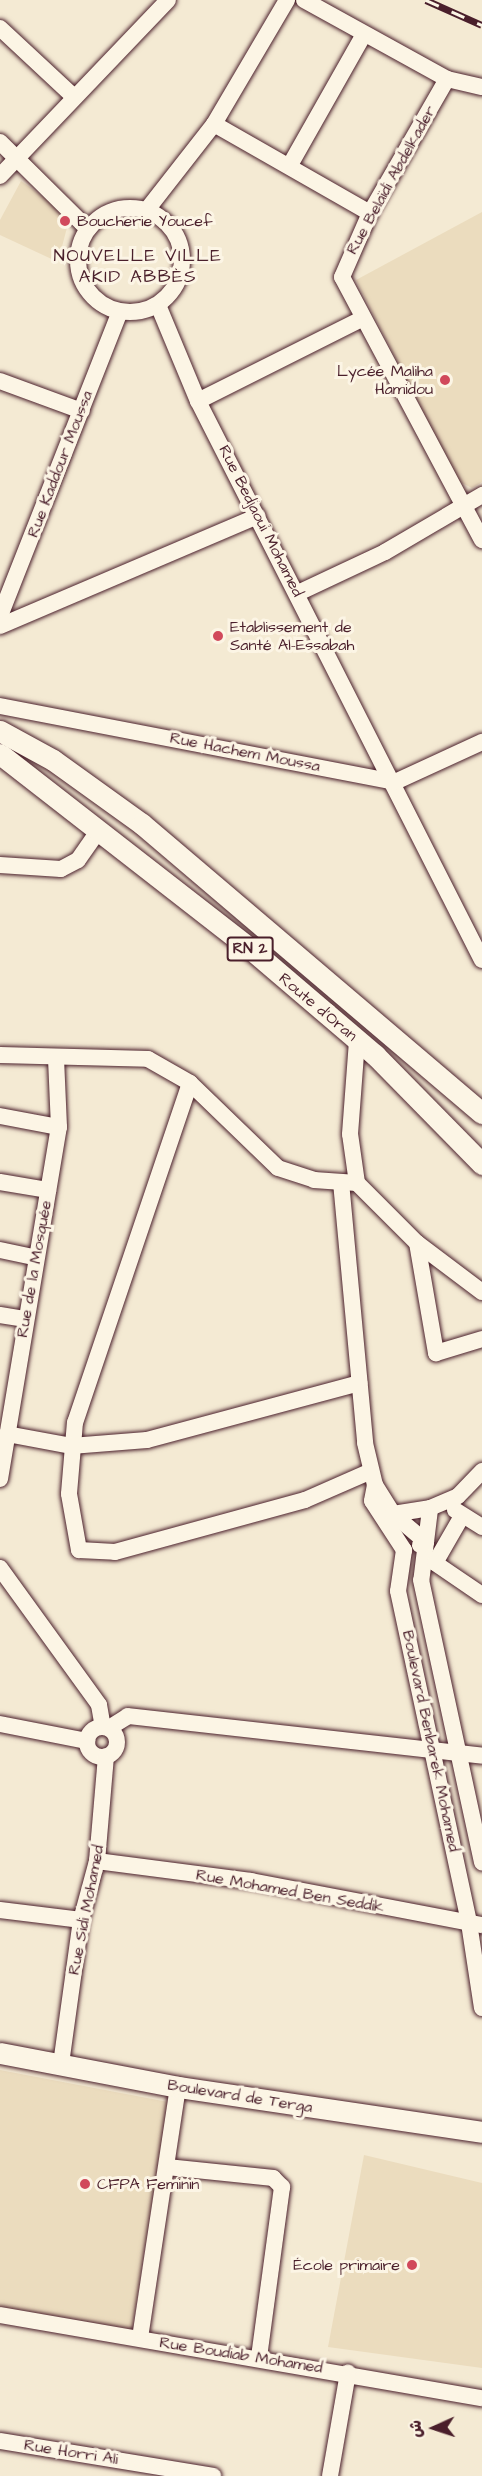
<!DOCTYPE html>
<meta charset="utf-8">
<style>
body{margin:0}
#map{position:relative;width:482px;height:2476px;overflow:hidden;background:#f4ead3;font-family:"Architects Daughter","Playpen Sans Arabic",sans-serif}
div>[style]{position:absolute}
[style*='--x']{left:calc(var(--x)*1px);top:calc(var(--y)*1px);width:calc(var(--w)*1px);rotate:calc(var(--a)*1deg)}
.built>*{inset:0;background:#ebdcbe}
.roads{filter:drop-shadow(0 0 2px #4a1f2b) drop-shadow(0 0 2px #4a1f2b)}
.minor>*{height:16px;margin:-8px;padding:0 8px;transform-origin:8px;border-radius:8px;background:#fcf5e5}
.minor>.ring{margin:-8px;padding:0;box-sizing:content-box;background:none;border:16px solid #fcf5e5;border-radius:50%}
.major>*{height:21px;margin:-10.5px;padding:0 10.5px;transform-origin:10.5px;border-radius:10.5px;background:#fcf5e5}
.rail>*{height:7px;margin-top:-3.5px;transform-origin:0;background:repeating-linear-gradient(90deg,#fcf5e5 0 14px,#4a1f2b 0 28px);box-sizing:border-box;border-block:2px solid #4a1f2b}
.dots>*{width:16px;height:16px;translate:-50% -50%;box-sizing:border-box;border:3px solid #fcf5e5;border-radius:50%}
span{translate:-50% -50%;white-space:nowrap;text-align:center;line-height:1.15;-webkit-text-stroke:6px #fcf5e5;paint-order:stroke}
.shield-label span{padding:2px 4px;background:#fcf5e5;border:2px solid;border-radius:4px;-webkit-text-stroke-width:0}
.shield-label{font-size:15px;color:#4a1f2b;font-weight:700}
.street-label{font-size:16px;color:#4a1f2b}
.poi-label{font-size:16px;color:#4a1f2b}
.left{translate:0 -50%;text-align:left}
.right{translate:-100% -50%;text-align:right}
.neighbourhood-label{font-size:18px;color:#4a1f2b;letter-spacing:1.5px}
.north{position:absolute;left:404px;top:2398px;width:60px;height:60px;-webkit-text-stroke:4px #fcf5e5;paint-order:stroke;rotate:267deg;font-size:16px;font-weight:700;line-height:24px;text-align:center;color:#4a1f2b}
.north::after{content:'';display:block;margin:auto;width:21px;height:27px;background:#4a1f2b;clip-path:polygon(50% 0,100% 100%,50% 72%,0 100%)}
</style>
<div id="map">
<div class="built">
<i style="clip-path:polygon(21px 181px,70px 216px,58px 262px,0 235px,0 220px)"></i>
<i style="clip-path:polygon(482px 212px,482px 482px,472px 488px,458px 481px,356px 280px)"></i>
<i style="clip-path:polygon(0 2070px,168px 2102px,132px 2330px,0 2310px)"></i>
<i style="clip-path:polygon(364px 2155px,482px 2183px,482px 2368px,328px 2347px)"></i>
</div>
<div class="roads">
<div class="minor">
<i style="--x:304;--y:0;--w:163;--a:28.9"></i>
<i style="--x:447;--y:79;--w:36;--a:13"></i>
<i style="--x:0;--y:28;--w:100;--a:43"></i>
<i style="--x:447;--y:79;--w:155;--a:119.9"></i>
<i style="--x:370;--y:213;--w:70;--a:113.6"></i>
<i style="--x:342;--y:277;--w:298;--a:62"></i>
<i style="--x:214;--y:124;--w:180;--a:29.7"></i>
<i style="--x:0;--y:142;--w:124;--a:44.7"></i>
<i style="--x:290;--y:165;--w:150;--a:-60.5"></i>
<i style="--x:0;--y:176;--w:243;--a:-46.3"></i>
<i class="ring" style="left:78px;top:208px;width:88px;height:88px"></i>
<i style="--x:146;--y:211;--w:110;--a:-52"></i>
<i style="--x:214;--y:124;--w:144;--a:-59.5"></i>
<i style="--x:158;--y:305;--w:104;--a:67.4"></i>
<i style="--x:198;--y:401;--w:627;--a:63.07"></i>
<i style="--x:0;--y:381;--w:87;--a:20.1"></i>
<i style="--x:198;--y:401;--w:181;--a:-26.6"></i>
<i style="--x:298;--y:593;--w:96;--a:-25.2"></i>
<i style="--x:385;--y:552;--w:113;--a:-30.4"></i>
<i style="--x:0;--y:616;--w:327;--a:-68.5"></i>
<i style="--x:0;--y:626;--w:280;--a:-23.1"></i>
<i style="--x:0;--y:706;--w:402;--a:10.9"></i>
<i style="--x:395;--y:782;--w:96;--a:-24.7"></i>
<i style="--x:0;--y:865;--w:61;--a:3.8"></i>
<i style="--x:61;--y:869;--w:19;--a:-28"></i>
<i style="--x:78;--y:860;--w:37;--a:-55"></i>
<i style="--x:0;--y:1055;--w:148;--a:1.5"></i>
<i style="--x:148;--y:1059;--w:48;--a:29.7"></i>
<i style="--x:190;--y:1083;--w:122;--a:44"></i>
<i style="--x:278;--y:1168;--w:38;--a:18"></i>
<i style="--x:314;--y:1180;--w:43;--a:4"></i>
<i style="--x:357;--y:1183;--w:49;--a:-98.1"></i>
<i style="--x:350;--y:1134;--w:94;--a:-85.7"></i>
<i style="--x:190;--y:1083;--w:358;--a:108.7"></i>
<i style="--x:75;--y:1422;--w:72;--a:94.8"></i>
<i style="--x:69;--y:1494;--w:57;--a:79.9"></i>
<i style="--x:79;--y:1550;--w:36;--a:3"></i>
<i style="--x:115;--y:1552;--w:197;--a:-15.3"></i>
<i style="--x:305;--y:1500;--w:72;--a:-23.7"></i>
<i style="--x:0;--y:1116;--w:60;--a:10.6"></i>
<i style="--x:0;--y:1182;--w:49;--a:9.5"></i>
<i style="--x:341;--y:1182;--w:262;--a:84.7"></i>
<i style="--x:365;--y:1443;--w:43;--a:76.6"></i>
<i style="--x:375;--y:1485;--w:34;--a:58"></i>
<i style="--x:393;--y:1514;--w:43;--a:40.3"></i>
<i style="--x:426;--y:1542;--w:38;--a:97"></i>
<i style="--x:421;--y:1580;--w:289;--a:77.8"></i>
<i style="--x:357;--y:1183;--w:85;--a:45"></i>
<i style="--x:0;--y:1250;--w:35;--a:12"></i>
<i style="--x:482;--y:1292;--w:81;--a:-143"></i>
<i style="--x:417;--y:1243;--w:112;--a:80.2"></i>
<i style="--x:436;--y:1353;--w:48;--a:-16.9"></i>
<i style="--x:0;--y:1315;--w:26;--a:9"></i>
<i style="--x:7;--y:1434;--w:65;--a:10.6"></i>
<i style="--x:71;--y:1446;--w:76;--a:-4.5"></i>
<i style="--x:147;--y:1440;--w:220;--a:-15"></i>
<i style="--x:0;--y:1479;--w:357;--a:-80.5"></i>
<i style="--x:59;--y:1127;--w:68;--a:-92.5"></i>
<i style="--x:375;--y:1485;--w:16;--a:101"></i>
<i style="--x:372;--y:1501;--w:59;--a:56.9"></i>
<i style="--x:404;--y:1550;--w:41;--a:98.3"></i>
<i style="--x:398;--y:1591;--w:340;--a:77.9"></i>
<i style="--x:469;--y:1923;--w:86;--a:81.3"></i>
<i style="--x:455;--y:1510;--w:32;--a:32"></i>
<i style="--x:462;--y:1516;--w:54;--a:119.9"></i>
<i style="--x:435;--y:1563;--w:57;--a:34.2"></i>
<i style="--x:392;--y:1520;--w:6;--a:-81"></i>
<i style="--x:393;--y:1514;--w:37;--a:-9"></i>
<i style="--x:430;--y:1508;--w:30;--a:-23"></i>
<i style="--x:458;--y:1496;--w:35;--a:-46"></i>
<i style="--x:420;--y:1545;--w:7;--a:-27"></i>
<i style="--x:426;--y:1542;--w:34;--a:-83"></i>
<i style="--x:0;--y:1568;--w:169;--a:54.1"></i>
<i style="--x:99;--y:1705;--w:22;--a:80"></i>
<i style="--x:0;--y:1724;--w:89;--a:11.1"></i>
<i class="ring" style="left:87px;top:1727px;width:14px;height:14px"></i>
<i style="--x:109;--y:1728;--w:22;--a:-32"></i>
<i style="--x:128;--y:1716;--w:356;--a:6.4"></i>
<i style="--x:97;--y:1861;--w:155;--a:7.4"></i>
<i style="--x:251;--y:1881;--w:235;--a:10.8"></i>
<i style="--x:0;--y:1910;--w:82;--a:7"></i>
<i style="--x:61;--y:2064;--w:145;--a:-82.1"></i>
<i style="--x:81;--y:1920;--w:61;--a:-74.8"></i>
<i style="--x:97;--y:1861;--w:105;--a:-85.1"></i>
<i style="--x:167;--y:2167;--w:107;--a:5.9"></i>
<i style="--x:273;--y:2178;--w:13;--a:45"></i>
<i style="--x:282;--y:2187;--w:172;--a:97.7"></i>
<i style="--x:0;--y:2315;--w:489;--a:9.8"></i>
<i style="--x:140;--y:2338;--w:254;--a:-81.4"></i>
<i style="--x:0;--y:2441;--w:216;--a:9.3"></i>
<i style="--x:330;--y:2476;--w:105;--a:-80.1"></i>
</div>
<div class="major">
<i style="--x:0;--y:731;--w:60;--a:28.7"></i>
<i style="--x:53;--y:760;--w:110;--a:35.7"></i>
<i style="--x:142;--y:824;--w:446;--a:40.4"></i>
<i style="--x:0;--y:754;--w:319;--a:37.9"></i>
<i style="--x:252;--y:950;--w:162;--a:40.5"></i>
<i style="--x:375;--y:1055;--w:153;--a:45.5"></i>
<i style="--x:0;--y:2053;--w:181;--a:10.8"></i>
<i style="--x:178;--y:2087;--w:307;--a:8.4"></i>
</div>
</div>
<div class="rail">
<i style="--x:426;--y:0;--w:61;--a:24.1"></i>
</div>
<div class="dots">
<i style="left:65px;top:221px;background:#d1495b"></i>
<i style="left:445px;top:380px;background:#d1495b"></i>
<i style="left:218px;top:636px;background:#d1495b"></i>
<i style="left:85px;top:2184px;background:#d1495b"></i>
<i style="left:412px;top:2265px;background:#d1495b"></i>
</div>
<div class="shield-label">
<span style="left:250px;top:949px">RN 2</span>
</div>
<div class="street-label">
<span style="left:391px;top:180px;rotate:-61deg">Rue Belaïdi Abdelkader</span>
<span style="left:60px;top:464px;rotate:-69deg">Rue Kaddour Moussa</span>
<span style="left:261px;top:521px;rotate:63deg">Rue Bedjaoui Mohamed</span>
<span style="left:245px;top:752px;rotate:11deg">Rue Hachem Moussa</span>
<span style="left:318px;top:1007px;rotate:40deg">Route d'Oran</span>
<span style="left:34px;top:1269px;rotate:-80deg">Rue de la Mosquée</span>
<span style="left:431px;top:1741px;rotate:78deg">Boulevard Benbarek Mohamed</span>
<span style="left:290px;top:1891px;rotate:10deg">Rue Mohamed Ben Seddik</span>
<span style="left:86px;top:1910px;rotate:-79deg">Rue Sidi Mohamed</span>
<span style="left:240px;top:2096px;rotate:9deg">Boulevard de Terga</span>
<span style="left:241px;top:2355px;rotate:9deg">Rue Boudiab Mohamed</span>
<span style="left:71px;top:2452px;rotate:9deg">Rue Horri Ali</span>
</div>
<div class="poi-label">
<span class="left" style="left:77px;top:221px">Boucherie Youcef</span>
<span class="right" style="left:433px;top:380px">Lycée Maliha<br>Hamidou</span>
<span class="left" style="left:230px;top:636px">Etablissement de<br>Santé Al-Essabah</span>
<span class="left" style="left:97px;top:2184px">CFPA Feminin</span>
<span class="right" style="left:400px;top:2265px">École primaire</span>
</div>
<div class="neighbourhood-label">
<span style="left:138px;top:267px">NOUVELLE VILLE<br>AKID ABBÈS</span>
</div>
<div class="north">ش</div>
</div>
